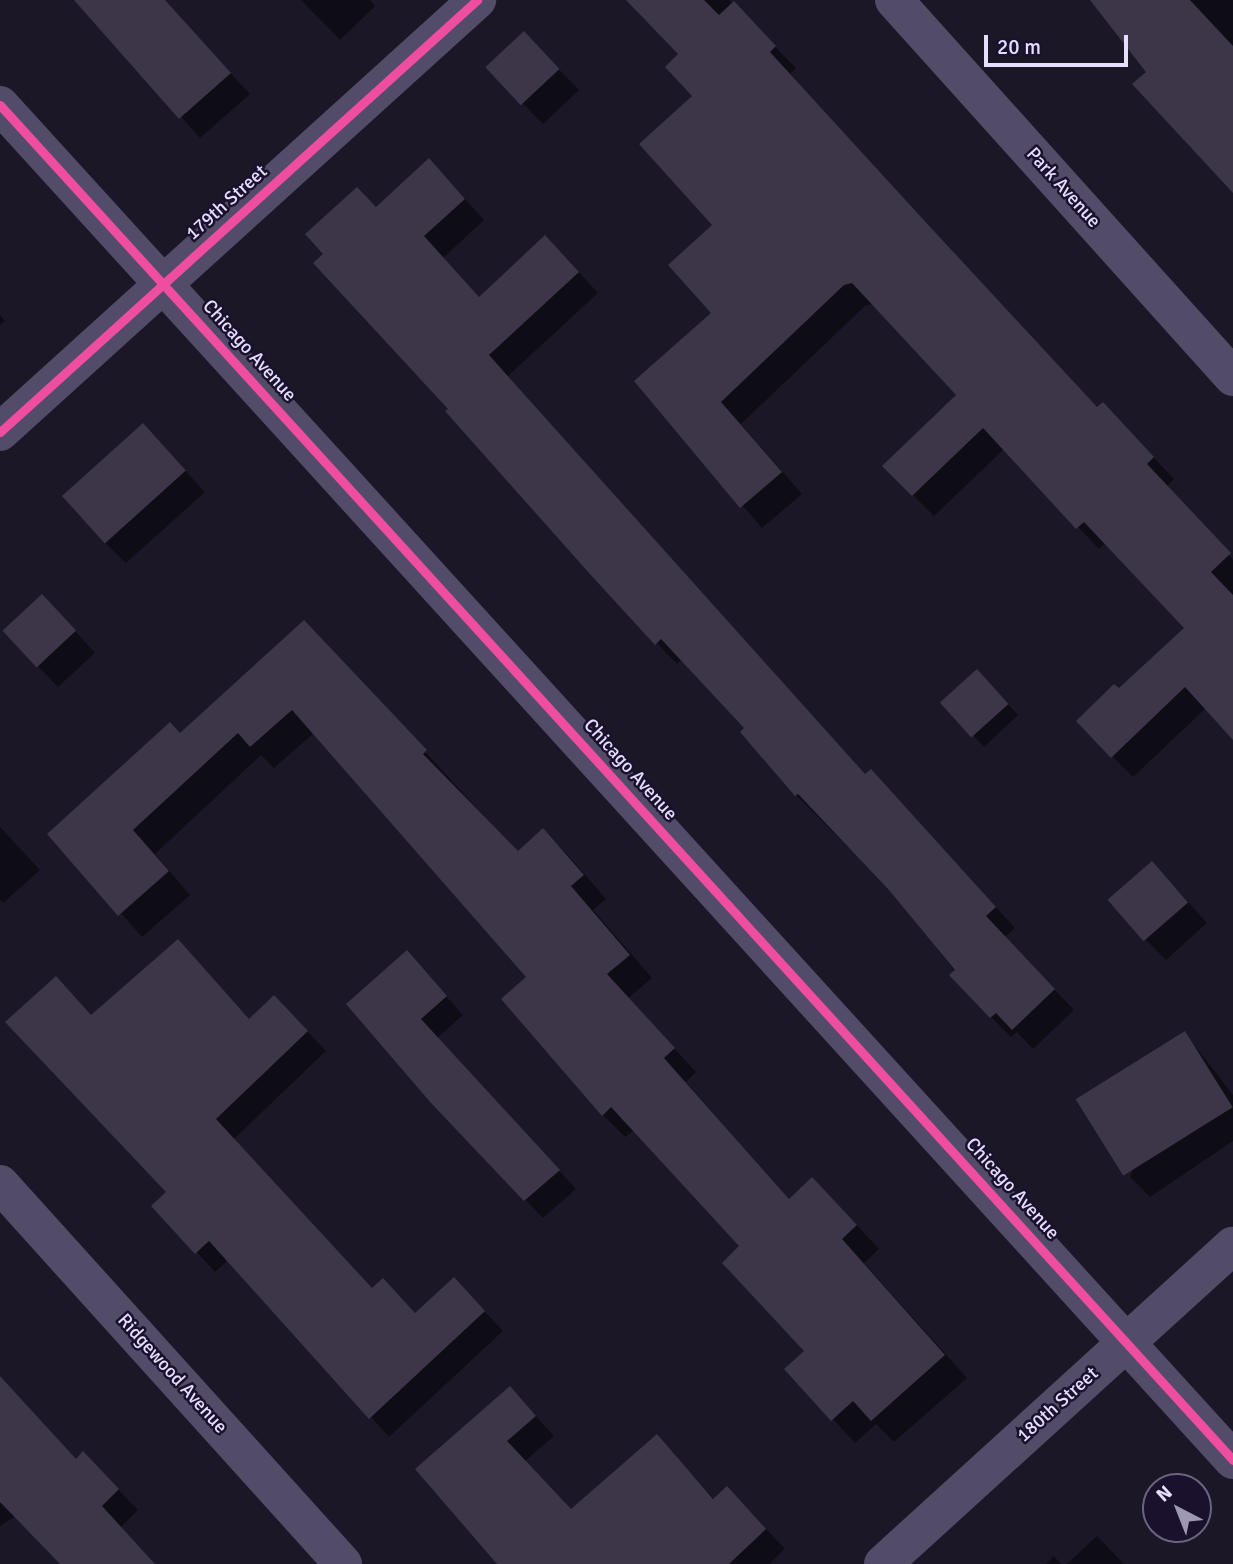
<!DOCTYPE html>
<style>
body{margin:0}
#map{position:relative;width:1233px;height:1564px;overflow:hidden;background:#1c1727;font-family:Signika,sans-serif}
div>[style]{position:absolute}
[style*='--x']{left:calc(var(--x)*1px);top:calc(var(--y)*1px);width:calc(var(--w)*1px);rotate:calc(var(--a)*1deg)}
.shadow>*{inset:0;background:#0007}
.building>*{inset:0;background:#3c3648;transform-origin:0 0}
.street>*{height:38px;margin:-19px;padding:0 19px;transform-origin:19px;border-radius:19px;background:#524c68}
.cycleway>*{height:9px;margin:-4.5px;padding:0 4.5px;transform-origin:4.5px;border-radius:4.5px;background:#ef4d9e}
span{translate:-50% -50%;white-space:nowrap;text-align:center;line-height:1.15;-webkit-text-stroke:5px #1a112d;paint-order:stroke}
.street-label{font-size:19px;color:#e6ddff}
.north{position:absolute;left:1142px;top:1473px;width:70px;height:70px;box-sizing:border-box;background:#1a112d;border:2px solid #6c6381;border-radius:50%;rotate:318deg;font-size:19px;font-weight:700;line-height:28px;text-align:center;color:#e6ddff}
.north::after{content:'';display:block;margin:auto;width:24px;height:32px;background:#9f98b3;clip-path:polygon(50% 0,100% 100%,50% 72%,0 100%)}
.scale{position:absolute;left:984px;top:35px;width:144px;height:32px;box-sizing:border-box;border:4px solid #e6ddff;border-top:0;padding-left:9px;font-size:21px;line-height:24px;white-space:nowrap;color:#e6ddff;-webkit-text-stroke:5px #1a112d;paint-order:stroke}
</style>
<div id="map">
<div class="shadow">
<i style="clip-path:polygon(78px 0,162px 0,250px 94px,200px 138px)"></i>
<i style="clip-path:polygon(301px 0,370px 0,375px 6px,340px 40px)"></i>
<i style="clip-path:polygon(629px 0,729px 0,796px 68px,790px 74px,1098px 409px,1124px 426px,1174px 479px,1167px 486px,1233px 560px,1233px 736px,1206px 708px,1133px 777px,1112px 756px,1119px 691px,1186px 628px,1106px 542px,1099px 549px,1004px 449px,934px 516px,913px 495px,959px 395px,873px 304px,865px 306px,741px 424px,802px 494px,762px 528px,636px 381px,714px 313px,714px 225px,695px 96px,681px 54px)"></i>
<i style="clip-path:polygon(1092px 0,1233px 0,1233px 188px,1148px 72px)"></i>
<i style="clip-path:polygon(544px 54px,579px 90px,543px 124px,488px 68px)"></i>
<i style="clip-path:polygon(449px 181px,484px 220px,443px 258px,480px 299px,566px 258px,598px 293px,508px 376px,866px 776px,891px 792px,1015px 928px,1005px 937px,1074px 1010px,1033px 1049px,1017px 1032px,1011px 1037px,991px 1017px,890px 889px,796px 795px,742px 732px,746px 728px,682px 659px,677px 664px,657px 643px,450px 409px,325px 254px,376px 209px)"></i>
<i style="clip-path:polygon(0 315px,5px 321px,0 325px)"></i>
<i style="clip-path:polygon(143px 425px,205px 492px,126px 563px,105px 543px)"></i>
<i style="clip-path:polygon(62px 617px,95px 653px,58px 687px,38px 666px)"></i>
<i style="clip-path:polygon(327px 645px,518px 853px,543px 831px,566px 853px,606px 899px,593px 910px,652px 978px,628px 998px,696px 1072px,686px 1082px,790px 1200px,835px 1202px,879px 1249px,864px 1263px,967px 1378px,894px 1442px,876px 1424px,855px 1443px,787px 1369px,807px 1351px,741px 1246px,634px 1130px,625px 1137px,603px 1115px,529px 977px,314px 733px,274px 768px,261px 755px,155px 854px,190px 895px,142px 937px,50px 834px,180px 735px)"></i>
<i style="clip-path:polygon(987px 681px,1018px 715px,984px 747px,943px 703px)"></i>
<i style="clip-path:polygon(0 827px,40px 870px,3px 903px,0 900px)"></i>
<i style="clip-path:polygon(1172px 884px,1207px 923px,1166px 960px,1145px 939px)"></i>
<i style="clip-path:polygon(178px 941px,250px 1021px,293px 1016px,326px 1051px,234px 1139px,372px 1290px,416px 1314px,473px 1299px,503px 1331px,389px 1437px,229px 1259px,215px 1272px,154px 1206px,168px 1192px,92px 1017px)"></i>
<i style="clip-path:polygon(407px 953px,463px 1015px,437px 1038px,576px 1189px,543px 1218px,432px 1102px)"></i>
<i style="clip-path:polygon(1185px 1033px,1233px 1095px,1233px 1141px,1150px 1197px,1130px 1177px)"></i>
<i style="clip-path:polygon(0 1376px,76px 1460px,83px 1454px,138px 1510px,121px 1527px,155px 1564px,62px 1564px,16px 1516px,0 1526px)"></i>
<i style="clip-path:polygon(510px 1388px,554px 1436px,525px 1461px,571px 1511px,656px 1436px,715px 1500px,746px 1508px,785px 1549px,769px 1564px,501px 1564px)"></i>
<i style="clip-path:polygon(1097px 1536px,1124px 1564px,1067px 1564px)"></i>
<i style="clip-path:polygon(1054px 1556px,1061px 1564px,1046px 1564px)"></i>
</div>
<div class="building">
<i style="clip-path:polygon(74px 0,165px 0,231px 73px,179px 119px)"></i>
<i style="clip-path:polygon(626px 0,704px 0,719px 15px,734px 1px,776px 46px,770px 52px,922px 218px,1097px 407px,1103px 402px,1154px 457px,1147px 464px,1231px 553px,1211px 572px,1233px 595px,1233px 740px,1185px 687px,1111px 758px,1076px 721px,1114px 684px,1119px 688px,1184px 628px,1084px 522px,1076px 529px,983px 428px,912px 496px,882px 466px,956px 395px,852px 283px,844px 285px,721px 402px,782px 472px,740px 508px,634px 381px,711px 313px,668px 265px,712px 225px,639px 144px,692px 96px,665px 67px,678px 54px)"></i>
<i style="clip-path:polygon(1090px 0,1190px 0,1233px 46px,1233px 193px,1132px 84px,1146px 72px)"></i>
<i style="left:524px;top:31px;width:52px;height:53px;rotate:47deg"></i>
<i style="clip-path:polygon(429px 158px,465px 199px,424px 236px,479px 297px,545px 235px,579px 272px,489px 355px,865px 774px,871px 769px,996px 907px,986px 916px,1055px 989px,1012px 1030px,996px 1013px,990px 1018px,949px 975px,955px 970px,889px 890px,798px 794px,795px 796px,740px 732px,744px 728px,661px 639px,655px 645px,589px 573px,445px 411px,448px 409px,313px 263px,323px 254px,305px 234px,357px 187px,376px 207px)"></i>
<i style="left:143px;top:423px;width:64px;height:109px;rotate:48deg"></i>
<i style="left:42px;top:594px;width:50px;height:54px;rotate:47deg"></i>
<i style="clip-path:polygon(304px 620px,427px 750px,423px 754px,518px 851px,543px 828px,584px 875px,571px 886px,630px 955px,607px 974px,675px 1048px,664px 1058px,789px 1199px,812px 1177px,857px 1225px,842px 1239px,945px 1355px,871px 1421px,853px 1401px,831px 1421px,784px 1369px,804px 1351px,722px 1263px,739px 1246px,611px 1107px,602px 1116px,501px 999px,526px 977px,292px 710px,250px 747px,238px 733px,133px 830px,169px 871px,118px 916px,47px 834px,170px 722px,180px 733px)"></i>
<i style="left:977px;top:669px;width:47px;height:50px;rotate:48deg"></i>
<i style="left:1152px;top:861px;width:55px;height:59px;rotate:49deg"></i>
<i style="clip-path:polygon(178px 939px,249px 1019px,274px 995px,308px 1031px,216px 1119px,372px 1288px,383px 1278px,415px 1313px,454px 1277px,485px 1311px,369px 1419px,209px 1241px,195px 1254px,151px 1206px,166px 1192px,5px 1022px,56px 976px,91px 1015px)"></i>
<i style="clip-path:polygon(407px 950px,447px 996px,421px 1019px,560px 1170px,524px 1201px,431px 1103px,346px 1004px)"></i>
<i style="left:1185px;top:1031px;width:90px;height:129px;rotate:58deg"></i>
<i style="clip-path:polygon(0 1376px,76px 1459px,83px 1451px,119px 1489px,102px 1506px,155px 1564px,60px 1564px,0 1502px)"></i>
<i style="clip-path:polygon(510px 1386px,536px 1416px,507px 1441px,571px 1509px,657px 1434px,713px 1499px,727px 1486px,766px 1529px,729px 1564px,497px 1564px,415px 1469px)"></i>
</div>
<div class="street">
<i style="--x:894;--y:0;--w:507;--a:48.04"></i>
<i style="--x:0;--y:105;--w:1832;--a:47.7"></i>
<i style="--x:0;--y:432;--w:644;--a:-42.17"></i>
<i style="--x:0;--y:1184;--w:512;--a:47.93"></i>
<i style="--x:883;--y:1564;--w:473;--a:-42.3"></i>
</div>
<div class="cycleway">
<i style="--x:0;--y:105;--w:1832;--a:47.7"></i>
<i style="--x:0;--y:432;--w:644;--a:-42.17"></i>
</div>
<div class="street-label">
<span style="left:1063px;top:188px;rotate:48deg">Park Avenue</span>
<span style="left:227px;top:203px;rotate:-42deg">179th Street</span>
<span style="left:249px;top:351px;rotate:48deg">Chicago Avenue</span>
<span style="left:630px;top:770px;rotate:48deg">Chicago Avenue</span>
<span style="left:1012px;top:1189px;rotate:48deg">Chicago Avenue</span>
<span style="left:172px;top:1374px;rotate:48deg">Ridgewood Avenue</span>
<span style="left:1058px;top:1405px;rotate:-42deg">180th Street</span>
</div>
<div class="north">N</div>
<div class="scale">20 m</div>
</div>
